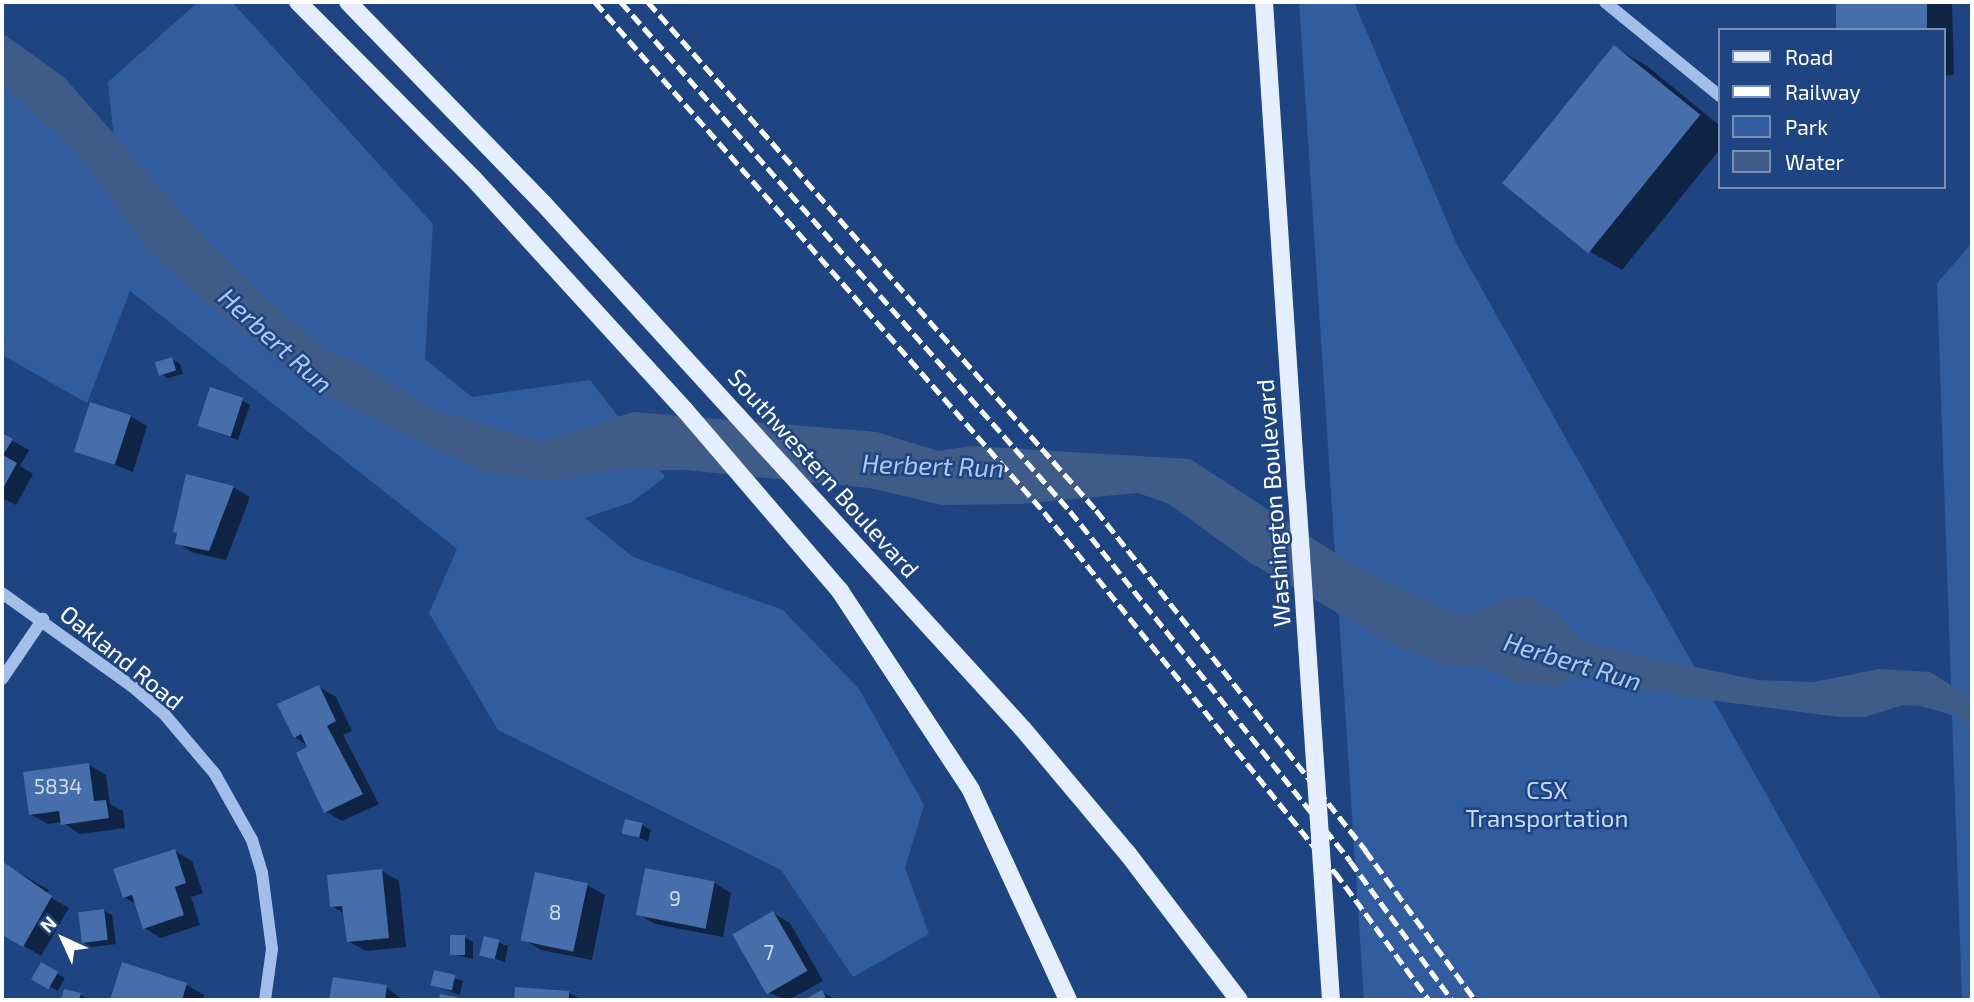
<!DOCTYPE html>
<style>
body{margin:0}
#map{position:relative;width:1974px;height:1002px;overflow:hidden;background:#1e4481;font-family:"Exo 2",sans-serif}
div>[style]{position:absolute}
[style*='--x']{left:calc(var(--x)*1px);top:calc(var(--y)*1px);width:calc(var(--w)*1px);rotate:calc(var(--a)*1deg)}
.green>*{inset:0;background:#315d9f}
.water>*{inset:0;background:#3f5b88}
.shadow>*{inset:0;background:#0007;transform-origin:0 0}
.stream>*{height:10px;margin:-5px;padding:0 5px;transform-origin:5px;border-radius:5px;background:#3f5b88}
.building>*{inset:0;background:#466eaa;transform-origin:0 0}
.minor>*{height:12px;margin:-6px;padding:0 6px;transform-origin:6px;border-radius:6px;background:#a3bfe9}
.major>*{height:18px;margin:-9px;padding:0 9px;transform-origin:9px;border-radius:9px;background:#e5eefe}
.rail>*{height:5px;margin-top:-2.5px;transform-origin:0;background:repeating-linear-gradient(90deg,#fff 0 12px,transparent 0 17px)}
.major-bridge>*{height:18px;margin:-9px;padding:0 9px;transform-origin:9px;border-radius:9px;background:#e5eefe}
span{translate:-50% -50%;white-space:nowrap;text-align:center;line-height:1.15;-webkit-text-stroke:5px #1e4481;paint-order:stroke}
.number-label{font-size:21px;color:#d1dbea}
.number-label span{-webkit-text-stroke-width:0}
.street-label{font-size:24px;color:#fff}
.park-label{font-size:24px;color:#c7daf7}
.water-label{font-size:26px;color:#aec9f1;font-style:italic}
.frame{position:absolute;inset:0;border:4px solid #fff;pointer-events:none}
.legend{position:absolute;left:1718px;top:28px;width:228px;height:161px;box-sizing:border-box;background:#1e4481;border:2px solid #788fb3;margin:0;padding:9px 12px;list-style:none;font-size:21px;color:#fff}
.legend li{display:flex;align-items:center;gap:14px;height:35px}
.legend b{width:35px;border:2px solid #788fb3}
.north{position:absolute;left:28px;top:904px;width:70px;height:70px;-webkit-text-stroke:5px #1e4481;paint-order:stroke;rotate:315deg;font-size:19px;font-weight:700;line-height:28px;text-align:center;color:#fff}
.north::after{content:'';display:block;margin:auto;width:24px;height:32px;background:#fff;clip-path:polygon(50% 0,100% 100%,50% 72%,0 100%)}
</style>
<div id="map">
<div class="green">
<i style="clip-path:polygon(198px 2px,232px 2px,433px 224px,425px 359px,472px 397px,590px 380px,665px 477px,632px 502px,585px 518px,633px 557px,783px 610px,859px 689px,924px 805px,905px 868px,929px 934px,853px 977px,781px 870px,498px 730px,429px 613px,457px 549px,130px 291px,87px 403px,2px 355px,2px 54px,115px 149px,108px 82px)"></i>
<i style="clip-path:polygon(1299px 2px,1354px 2px,1457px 245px,1882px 1000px,1364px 1000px)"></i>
<i style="clip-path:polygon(1972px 243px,1972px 1000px,1962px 1000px,1937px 283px)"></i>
</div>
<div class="water">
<i style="clip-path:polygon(2px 33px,64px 77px,213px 247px,273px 305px,332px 353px,363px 365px,432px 409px,542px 441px,633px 412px,877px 432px,938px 451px,970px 446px,1190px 459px,1357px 567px,1452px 612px,1472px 613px,1513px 595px,1531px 597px,1559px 615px,1580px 639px,1603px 648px,1757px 680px,1814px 682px,1879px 669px,1930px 672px,1972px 698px,1972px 729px,1956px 716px,1920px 706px,1903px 705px,1865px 717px,1839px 717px,1686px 697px,1609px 675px,1573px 677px,1558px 687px,1547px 686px,1519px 684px,1478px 665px,1448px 667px,1390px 643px,1249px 562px,1169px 504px,1138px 493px,1020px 504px,942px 505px,869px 488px,685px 470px,613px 470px,554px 481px,486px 473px,323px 395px,200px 298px,148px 250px,76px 152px,2px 84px)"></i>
</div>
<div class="shadow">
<i style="clip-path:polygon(1838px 2px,1952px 2px,1954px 75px,1944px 76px,1944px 30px,1839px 30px)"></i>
<i style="clip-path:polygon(1614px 47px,1647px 66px,1720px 126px,1720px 149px,1622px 270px,1589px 251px,1504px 182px)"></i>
<i style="clip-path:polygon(172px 359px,180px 364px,183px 374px,168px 378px,160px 373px)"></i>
<i style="clip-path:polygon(242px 400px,250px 405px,238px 440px,207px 429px)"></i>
<i style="clip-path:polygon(130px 416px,147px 426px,133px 472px,77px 450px)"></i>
<i style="clip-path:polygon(2px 435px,29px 450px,20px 466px,33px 474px,16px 505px,2px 498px)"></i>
<i style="clip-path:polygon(233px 487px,250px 497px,226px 560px,194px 553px,177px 543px)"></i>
<i style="clip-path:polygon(319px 687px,336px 697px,352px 731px,343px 735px,379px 804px,342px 821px,325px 811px,310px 748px,295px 737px)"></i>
<i style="clip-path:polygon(89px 765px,106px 775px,110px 804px,123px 811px,125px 828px,80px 834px,62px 822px,48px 824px,30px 814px)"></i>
<i style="clip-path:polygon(642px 825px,651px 830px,648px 841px,624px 833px)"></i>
<i style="clip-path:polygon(175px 851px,192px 861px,203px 893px,191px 897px,200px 925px,161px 938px,144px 928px,136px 904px,124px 897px)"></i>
<i style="clip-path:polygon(2px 863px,49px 890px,46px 895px,69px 908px,41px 956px,2px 933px)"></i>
<i style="clip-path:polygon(382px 871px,399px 881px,406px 947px,366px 951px,348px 941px,345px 914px,332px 906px)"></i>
<i style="clip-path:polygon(714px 883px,731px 893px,723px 937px,655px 924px,638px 914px)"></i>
<i style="clip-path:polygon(587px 885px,605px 895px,592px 960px,541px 950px,524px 940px)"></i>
<i style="clip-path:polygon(103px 910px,112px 915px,116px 944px,92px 947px,84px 943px)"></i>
<i style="clip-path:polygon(773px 913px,790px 923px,823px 981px,788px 1000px,766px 992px)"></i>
<i style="clip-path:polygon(464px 937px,473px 942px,473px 959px,451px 954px)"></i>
<i style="clip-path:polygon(485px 938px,508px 946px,505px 962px,481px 954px)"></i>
<i style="left:41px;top:965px;width:27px;height:15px;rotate:28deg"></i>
<i style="clip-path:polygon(123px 965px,187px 985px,204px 995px,202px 1000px,114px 1000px)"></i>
<i style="clip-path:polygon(435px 972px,463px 981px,460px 995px,432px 985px)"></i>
<i style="clip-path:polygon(334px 979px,386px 987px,403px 1000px,330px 1000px)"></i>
<i style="clip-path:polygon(517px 989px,569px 993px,582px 1000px,516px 1000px)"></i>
<i style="clip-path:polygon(65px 991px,80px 994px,88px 1000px,63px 1000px)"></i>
<i style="clip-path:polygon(822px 992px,836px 1000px,807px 1000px)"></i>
</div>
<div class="stream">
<i style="--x:1613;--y:674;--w:26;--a:25"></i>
<i style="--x:1637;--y:685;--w:25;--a:2"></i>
</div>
<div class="building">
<i style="left:1836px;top:2px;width:91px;height:28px"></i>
<i style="left:1614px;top:45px;width:111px;height:178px;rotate:39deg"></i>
<i style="left:172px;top:357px;width:14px;height:18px;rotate:73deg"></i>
<i style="left:210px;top:387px;width:35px;height:41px;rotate:18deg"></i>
<i style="left:90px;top:402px;width:43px;height:52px;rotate:18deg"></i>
<i style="clip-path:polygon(2px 433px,13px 439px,3px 455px,17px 463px,2px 490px)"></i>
<i style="clip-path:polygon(186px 474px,234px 486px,209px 551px,175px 544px,177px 533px,173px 532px)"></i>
<i style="clip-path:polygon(319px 685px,336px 721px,327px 726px,363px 794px,324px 813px,296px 753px,307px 747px,301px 734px,294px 738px,277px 704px)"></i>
<i style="clip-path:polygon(89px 763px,94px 801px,106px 800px,109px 818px,61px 825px,59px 811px,29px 815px,23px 772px)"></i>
<i style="left:625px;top:819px;width:18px;height:15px;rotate:13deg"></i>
<i style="clip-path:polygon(175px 849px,186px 883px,175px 887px,184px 915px,143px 929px,132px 895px,123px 898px,113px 869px)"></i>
<i style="clip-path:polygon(2px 861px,52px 896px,23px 947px,2px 935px)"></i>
<i style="left:645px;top:868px;width:71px;height:48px;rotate:11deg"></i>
<i style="clip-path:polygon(382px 869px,389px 938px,347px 942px,342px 906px,330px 907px,327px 875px)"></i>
<i style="left:535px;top:872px;width:54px;height:70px;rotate:12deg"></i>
<i style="left:104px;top:909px;width:31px;height:26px;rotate:83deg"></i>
<i style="left:773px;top:911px;width:69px;height:47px;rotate:60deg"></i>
<i style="left:450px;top:935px;width:15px;height:20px"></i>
<i style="left:484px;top:936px;width:16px;height:20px;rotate:14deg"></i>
<i style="left:41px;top:962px;width:20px;height:20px;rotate:30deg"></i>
<i style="clip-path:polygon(122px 962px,187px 983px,182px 1000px,110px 1000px)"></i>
<i style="left:434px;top:970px;width:22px;height:16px;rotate:13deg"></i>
<i style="clip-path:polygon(333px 977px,387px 985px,385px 1000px,329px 1000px)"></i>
<i style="clip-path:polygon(515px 987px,569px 991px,569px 1000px,514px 1000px)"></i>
<i style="clip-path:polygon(64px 989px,81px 993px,79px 1000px,61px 1000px)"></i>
<i style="clip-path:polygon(822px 990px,827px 1000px,804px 1000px)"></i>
<i style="clip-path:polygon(440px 994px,457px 997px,457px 1000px,439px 1000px)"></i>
</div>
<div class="minor">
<i style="--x:1605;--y:2;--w:149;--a:39.3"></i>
<i style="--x:2;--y:593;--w:161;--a:35.7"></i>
<i style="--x:133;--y:687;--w:43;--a:41.2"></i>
<i style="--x:165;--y:715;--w:77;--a:49.7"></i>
<i style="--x:215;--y:774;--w:76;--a:60.7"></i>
<i style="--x:252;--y:840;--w:34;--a:73"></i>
<i style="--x:262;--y:873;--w:77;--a:82.5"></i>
<i style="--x:272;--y:949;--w:51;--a:97.8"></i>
<i style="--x:2;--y:679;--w:73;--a:-55.7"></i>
</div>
<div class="major">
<i style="--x:298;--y:2;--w:247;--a:45.2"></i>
<i style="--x:472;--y:177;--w:314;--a:47.6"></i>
<i style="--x:684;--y:409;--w:240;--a:49.4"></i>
<i style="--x:840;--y:591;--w:238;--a:56.6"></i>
<i style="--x:971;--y:790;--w:231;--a:65.2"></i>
<i style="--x:348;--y:2;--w:280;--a:45.9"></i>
<i style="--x:543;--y:203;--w:712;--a:47.62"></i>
<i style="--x:1023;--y:729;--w:163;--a:50"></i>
<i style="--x:1128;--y:854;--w:183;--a:52.8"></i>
<i style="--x:1264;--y:2;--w:494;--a:86.2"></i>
</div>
<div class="rail">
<i style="--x:595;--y:2;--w:679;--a:48.64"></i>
<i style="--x:1044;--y:512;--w:463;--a:51.1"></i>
<i style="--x:1335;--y:872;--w:159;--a:53.7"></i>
<i style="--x:621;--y:2;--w:679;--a:48.58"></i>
<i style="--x:1070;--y:511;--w:448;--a:51.3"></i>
<i style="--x:1350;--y:861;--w:172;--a:53.7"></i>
<i style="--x:648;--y:2;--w:677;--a:48.59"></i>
<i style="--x:1096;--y:510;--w:434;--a:51.6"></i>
<i style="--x:1365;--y:850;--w:186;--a:53.7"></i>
</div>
<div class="major-bridge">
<i style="--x:1297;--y:495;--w:506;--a:86.15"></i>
</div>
<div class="number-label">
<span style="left:58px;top:786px">5834</span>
<span style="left:675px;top:898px">9</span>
<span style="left:555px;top:912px">8</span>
<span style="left:769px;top:952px">7</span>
</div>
<div class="street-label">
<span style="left:824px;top:473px;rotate:48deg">Southwestern Boulevard</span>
<span style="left:1273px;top:503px;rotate:-94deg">Washington Boulevard</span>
<span style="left:122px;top:657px;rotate:39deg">Oakland Road</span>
</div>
<div class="park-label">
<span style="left:1547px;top:804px">CSX<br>Transportation</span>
</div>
<div class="water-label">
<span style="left:276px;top:340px;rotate:42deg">Herbert Run</span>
<span style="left:933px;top:465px;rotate:2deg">Herbert Run</span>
<span style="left:1573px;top:661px;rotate:17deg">Herbert Run</span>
</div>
<div class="frame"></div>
<ul class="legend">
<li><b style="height:9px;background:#e5eefe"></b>Road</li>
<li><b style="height:9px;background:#fff"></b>Railway</li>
<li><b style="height:19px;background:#315d9f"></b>Park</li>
<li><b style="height:19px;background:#3f5b88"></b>Water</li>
</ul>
<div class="north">N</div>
</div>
